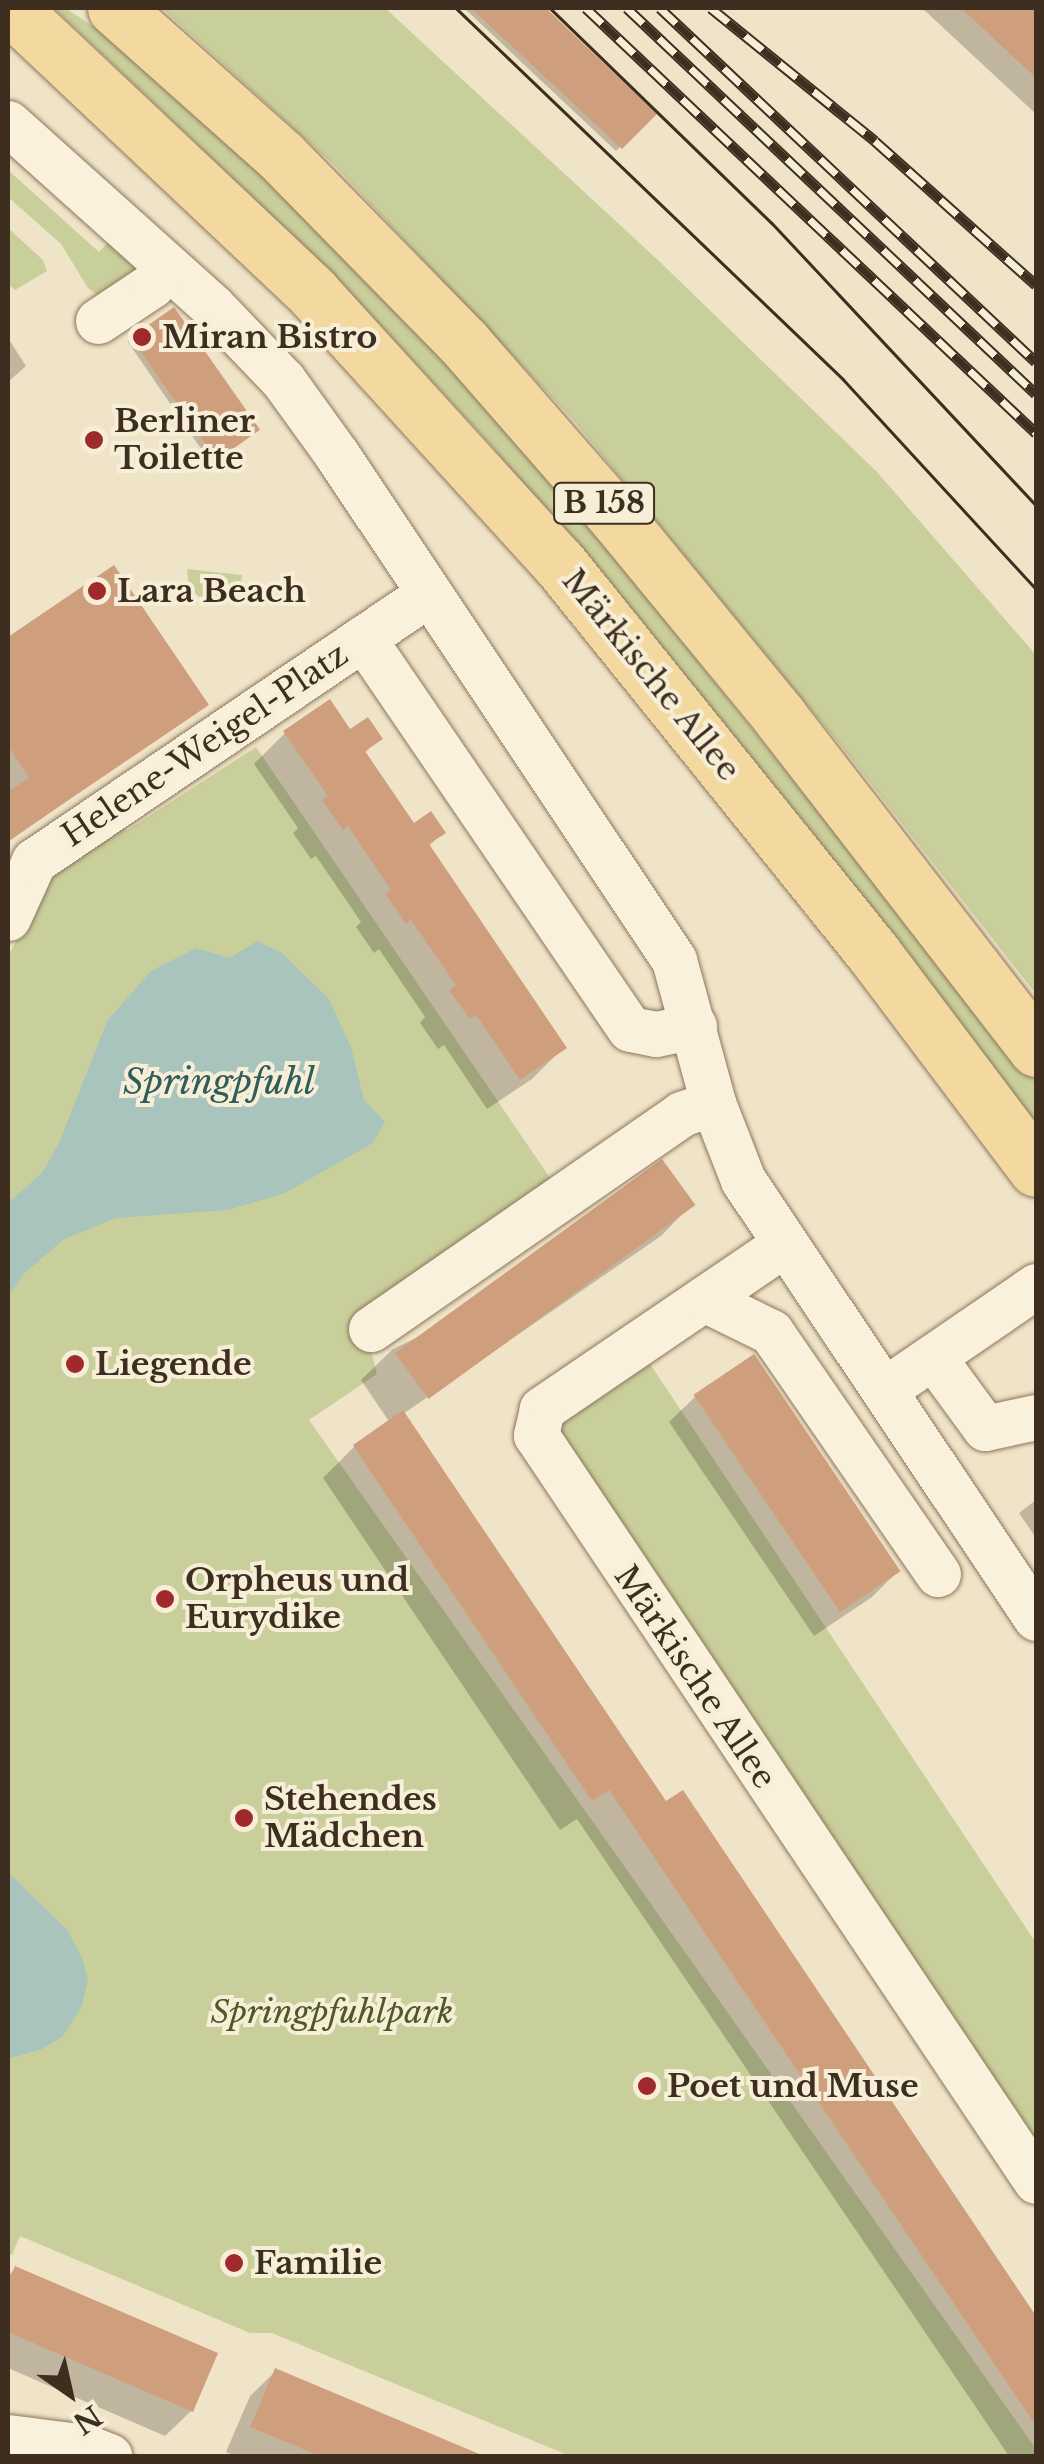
<!DOCTYPE html>
<meta charset="utf-8">
<style>
body{margin:0}
#map{position:relative;width:1044px;height:2464px;overflow:hidden;background:#f0e4c8;font-family:"Libre Baskerville",serif}
div>[style]{position:absolute}
[style*='--x']{left:calc(var(--x)*1px);top:calc(var(--y)*1px);width:calc(var(--w)*1px);rotate:calc(var(--a)*1deg)}
.green>*{inset:0;background:#c9cf9b}
.water>*{inset:0;background:#a9c4bc}
.shadow>*{inset:0;background:#0003}
.building>*{inset:0;background:#cf9f7d;transform-origin:0 0}
.roads{filter:drop-shadow(0 0 2px #8d765c) drop-shadow(0 0 2px #8d765c)}
.minor>*{height:45px;margin:-22.5px;padding:0 22.5px;transform-origin:22.5px;border-radius:22.5px;background:#faf1dc}
.major>*{height:55px;margin:-27.5px;padding:0 27.5px;transform-origin:27.5px;border-radius:27.5px;background:#f3d9a0}
.tram>*{height:2.5px;margin:-1.25px;padding:0 1.25px;transform-origin:1.25px;border-radius:1.25px;background:#3d2e20}
.rail>*{height:11px;margin-top:-5.5px;transform-origin:0;background:repeating-linear-gradient(90deg,#f7eed8 0 22px,#3d2e20 0 44px);box-sizing:border-box;border-block:2px solid #3d2e20}
.dots>*{width:28px;height:28px;translate:-50% -50%;box-sizing:border-box;border:5px solid #f7eed8;border-radius:50%}
span{translate:-50% -50%;white-space:nowrap;text-align:center;line-height:1.15;-webkit-text-stroke:8px #f7eed8;paint-order:stroke}
.shield-label span{padding:2px 8px;background:#f7eed8;border:2px solid;border-radius:8px;-webkit-text-stroke-width:0}
.shield-label{font-size:30px;color:#3d2e20;font-weight:700}
.poi-label{font-size:32px;color:#3d2e20;font-weight:700}
.left{translate:0 -50%;text-align:left}
.street-label{font-size:32px;color:#3d2e20}
.park-label{font-size:32px;color:#4d5a26;font-style:italic}
.water-label{font-size:35px;color:#2f5d5a;font-style:italic}
.frame{position:absolute;inset:0;border:10px solid #3d2e20;pointer-events:none}
.north{position:absolute;left:20px;top:2344px;width:100px;height:100px;-webkit-text-stroke:8px #f7eed8;paint-order:stroke;rotate:146deg;font-size:28px;font-weight:700;line-height:40px;text-align:center;color:#3d2e20}
.north::after{content:'';display:block;margin:auto;width:35px;height:45px;background:#3d2e20;clip-path:polygon(50% 0,100% 100%,50% 72%,0 100%)}
</style>
<div id="map">
<div class="green">
<i style="clip-path:polygon(54px 8px,65px 8px,143px 59px,353px 265px,537px 461px,1036px 1082px,1036px 1123px,799px 816px,491px 445px,332px 273px)"></i>
<i style="clip-path:polygon(162px 8px,385px 8px,660px 262px,877px 472px,1036px 655px,1036px 994px,850px 757px,575px 422px,336px 167px)"></i>
<i style="clip-path:polygon(8px 170px,99px 252px,115px 235px,148px 266px,99px 296px,88px 288px,61px 244px,8px 197px)"></i>
<i style="clip-path:polygon(8px 228px,43px 260px,47px 271px,15px 290px,8px 284px)"></i>
<i style="clip-path:polygon(187px 569px,242px 575px,241px 583px,229px 600px,210px 605px,189px 589px)"></i>
<i style="clip-path:polygon(256px 747px,555px 1185px,362px 1314px,377px 1374px,309px 1420px,1036px 2449px,1036px 2456px,570px 2456px,272px 2333px,250px 2333px,20px 2236px,12px 2255px,8px 2253px,8px 956px,53px 873px,118px 820px,126px 831px)"></i>
<i style="clip-path:polygon(644px 1355px,1036px 1943px,1036px 2155px,558px 1431px,565px 1412px)"></i>
</div>
<div class="water">
<i style="clip-path:polygon(257px 941px,282px 953px,329px 999px,351px 1047px,364px 1100px,385px 1122px,373px 1143px,285px 1193px,228px 1210px,116px 1218px,64px 1239px,25px 1273px,8px 1296px,8px 1203px,42px 1173px,59px 1143px,107px 1021px,151px 971px,196px 948px,230px 958px)"></i>
<i style="clip-path:polygon(8px 1872px,67px 1930px,82px 1957px,88px 1980px,82px 2006px,63px 2036px,42px 2049px,8px 2059px)"></i>
</div>
<div class="shadow">
<i style="clip-path:polygon(464px 8px,541px 8px,653px 114px,616px 151px)"></i>
<i style="clip-path:polygon(922px 8px,1036px 8px,1036px 114px)"></i>
<i style="clip-path:polygon(8px 338px,26px 366px,8px 382px)"></i>
<i style="clip-path:polygon(132px 338px,252px 433px,210px 462px,128px 342px)"></i>
<i style="clip-path:polygon(114px 568px,206px 704px,8px 842px,8px 640px)"></i>
<i style="clip-path:polygon(350px 732px,379px 738px,364px 754px,414px 826px,442px 833px,428px 847px,563px 1048px,532px 1079px,487px 1109px,444px 1045px,438px 1049px,420px 1023px,425px 1017px,379px 949px,374px 953px,356px 927px,361px 922px,316px 856px,311px 859px,293px 833px,298px 828px,254px 764px,285px 733px)"></i>
<i style="clip-path:polygon(692px 1204px,661px 1236px,403px 1414px,665px 1805px,682px 1793px,1036px 2321px,1036px 2456px,1009px 2456px,577px 1819px,560px 1830px,323px 1478px,354px 1447px,390px 1423px,361px 1380px,393px 1349px)"></i>
<i style="clip-path:polygon(695px 1397px,898px 1571px,872px 1597px,814px 1636px,669px 1422px)"></i>
<i style="clip-path:polygon(1036px 1500px,1036px 1538px,1019px 1513px)"></i>
<i style="clip-path:polygon(15px 2269px,191px 2411px,165px 2436px,8px 2368px,8px 2276px)"></i>
<i style="clip-path:polygon(276px 2371px,477px 2456px,235px 2456px,226px 2452px,250px 2396px)"></i>
</div>
<div class="building">
<i style="clip-path:polygon(471px 8px,546px 8px,657px 114px,622px 149px)"></i>
<i style="clip-path:polygon(961px 8px,1036px 8px,1036px 78px)"></i>
<i style="left:174px;top:307px;width:150px;height:53px;rotate:55deg"></i>
<i style="clip-path:polygon(114px 565px,209px 705px,8px 841px,8px 792px,29px 778px,8px 746px,8px 637px)"></i>
<i style="clip-path:polygon(330px 699px,350px 729px,368px 717px,383px 739px,365px 751px,414px 823px,431px 811px,446px 833px,429px 844px,567px 1048px,520px 1080px,476px 1015px,470px 1019px,449px 990px,456px 985px,411px 920px,406px 924px,386px 894px,391px 890px,348px 826px,343px 830px,322px 800px,328px 796px,283px 731px)"></i>
<i style="left:662px;top:1159px;width:57px;height:330px;rotate:54deg"></i>
<i style="left:754px;top:1354px;width:262px;height:73px;rotate:56deg"></i>
<i style="clip-path:polygon(403px 1410px,666px 1801px,683px 1790px,1036px 2316px,1036px 2426px,609px 1790px,592px 1801px,353px 1445px)"></i>
<i style="clip-path:polygon(15px 2266px,218px 2353px,193px 2412px,8px 2332px,8px 2282px)"></i>
<i style="clip-path:polygon(275px 2368px,484px 2456px,320px 2456px,250px 2427px)"></i>
</div>
<div class="roads">
<div class="minor">
<i style="--x:8;--y:123;--w:274;--a:41.9"></i>
<i style="--x:212;--y:306;--w:103;--a:46.2"></i>
<i style="--x:283;--y:380;--w:92;--a:54.2"></i>
<i style="--x:337;--y:455;--w:607;--a:56.28"></i>
<i style="--x:674;--y:960;--w:148;--a:74.7"></i>
<i style="--x:713;--y:1103;--w:83;--a:68.7"></i>
<i style="--x:743;--y:1180;--w:527;--a:56.22"></i>
<i style="--x:98;--y:321;--w:65;--a:-33.7"></i>
<i style="--x:152;--y:285;--w:23;--a:-50"></i>
<i style="--x:363;--y:638;--w:473;--a:55.7"></i>
<i style="--x:630;--y:1029;--w:26;--a:11"></i>
<i style="--x:656;--y:1034;--w:39;--a:-12"></i>
<i style="--x:8;--y:918;--w:63;--a:-65.5"></i>
<i style="--x:34;--y:861;--w:477;--a:-34.1"></i>
<i style="--x:783;--y:1245;--w:292;--a:145.8"></i>
<i style="--x:542;--y:1409;--w:27;--a:103"></i>
<i style="--x:536;--y:1435;--w:898;--a:56.17"></i>
<i style="--x:704;--y:1299;--w:75;--a:26.2"></i>
<i style="--x:771;--y:1332;--w:294;--a:55.4"></i>
<i style="--x:371;--y:1329;--w:377;--a:-34.7"></i>
<i style="--x:681;--y:1114;--w:34;--a:-19"></i>
<i style="--x:933;--y:1357;--w:88;--a:53.8"></i>
<i style="--x:985;--y:1428;--w:52;--a:-12.2"></i>
<i style="--x:884;--y:1390;--w:184;--a:-34.4"></i>
<i style="--x:8;--y:2437;--w:79;--a:7.3"></i>
<i style="--x:86;--y:2447;--w:25;--a:21"></i>
</div>
<div class="major">
<i style="--x:11;--y:8;--w:415;--a:43.3"></i>
<i style="--x:313;--y:293;--w:365;--a:47.7"></i>
<i style="--x:559;--y:563;--w:502;--a:51.14"></i>
<i style="--x:874;--y:954;--w:269;--a:53"></i>
<i style="--x:115;--y:8;--w:222;--a:41.7"></i>
<i style="--x:281;--y:156;--w:262;--a:45.6"></i>
<i style="--x:464;--y:343;--w:230;--a:48.9"></i>
<i style="--x:615;--y:516;--w:259;--a:50.6"></i>
<i style="--x:779;--y:716;--w:421;--a:52.3"></i>
</div>
</div>
<div class="tram">
<i style="--x:456;--y:8;--w:536;--a:43.79"></i>
<i style="--x:843;--y:379;--w:285;--a:47.4"></i>
<i style="--x:550;--y:8;--w:309;--a:44.1"></i>
<i style="--x:772;--y:223;--w:386;--a:46.9"></i>
</div>
<div class="rail">
<i style="--x:586;--y:8;--w:619;--a:43.36"></i>
<i style="--x:627;--y:8;--w:562;--a:43.34"></i>
<i style="--x:660;--y:8;--w:516;--a:43.27"></i>
<i style="--x:711;--y:8;--w:211;--a:39"></i>
<i style="--x:875;--y:141;--w:216;--a:41.8"></i>
</div>
<div class="dots">
<i style="left:142px;top:337px;background:#9e2a2b"></i>
<i style="left:94px;top:440px;background:#9e2a2b"></i>
<i style="left:97px;top:591px;background:#9e2a2b"></i>
<i style="left:75px;top:1364px;background:#9e2a2b"></i>
<i style="left:165px;top:1599px;background:#9e2a2b"></i>
<i style="left:244px;top:1818px;background:#9e2a2b"></i>
<i style="left:647px;top:2086px;background:#9e2a2b"></i>
<i style="left:234px;top:2263px;background:#9e2a2b"></i>
</div>
<div class="shield-label">
<span style="left:604px;top:503px">B 158</span>
</div>
<div class="poi-label">
<span class="left" style="left:162px;top:337px">Miran Bistro</span>
<span class="left" style="left:114px;top:440px">Berliner<br>Toilette</span>
<span class="left" style="left:117px;top:591px">Lara Beach</span>
<span class="left" style="left:95px;top:1364px">Liegende</span>
<span class="left" style="left:185px;top:1599px">Orpheus und<br>Eurydike</span>
<span class="left" style="left:264px;top:1818px">Stehendes<br>Mädchen</span>
<span class="left" style="left:667px;top:2086px">Poet und Muse</span>
<span class="left" style="left:254px;top:2263px">Familie</span>
</div>
<div class="street-label">
<span style="left:651px;top:675px;rotate:51deg">Märkische Allee</span>
<span style="left:205px;top:745px;rotate:-34deg">Helene-Weigel-Platz</span>
<span style="left:695px;top:1677px;rotate:56deg">Märkische Allee</span>
</div>
<div class="park-label">
<span style="left:332px;top:2012px">Springpfuhlpark</span>
</div>
<div class="water-label">
<span style="left:219px;top:1082px">Springpfuhl</span>
</div>
<div class="frame"></div>
<div class="north">N</div>
</div>
